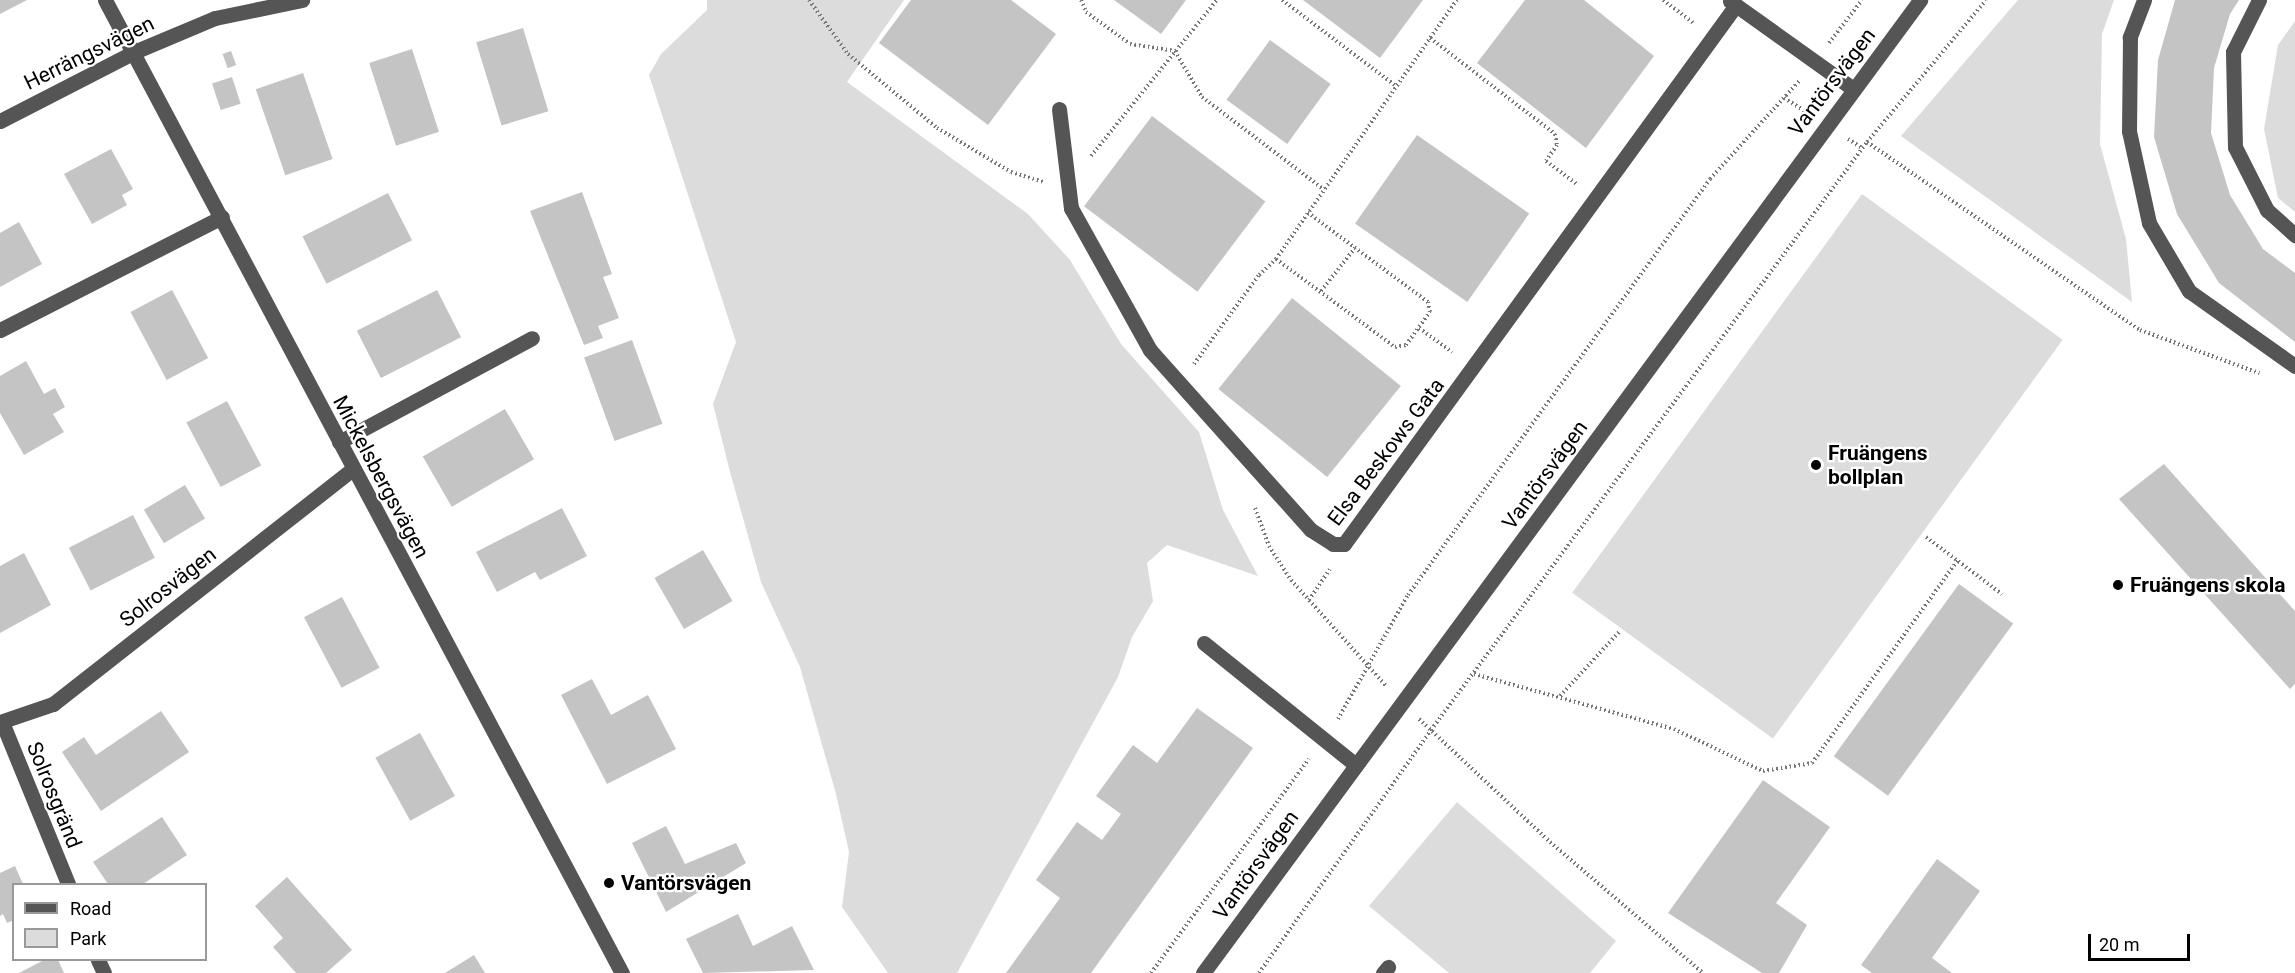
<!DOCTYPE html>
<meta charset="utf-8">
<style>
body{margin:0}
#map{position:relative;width:2295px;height:973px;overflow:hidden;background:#fff;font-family:Roboto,sans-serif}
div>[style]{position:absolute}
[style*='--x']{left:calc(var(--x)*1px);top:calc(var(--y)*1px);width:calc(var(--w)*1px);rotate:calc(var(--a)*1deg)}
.green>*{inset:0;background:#dcdcdc;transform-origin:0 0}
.building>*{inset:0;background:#c4c4c4;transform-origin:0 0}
.path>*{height:4px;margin-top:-2px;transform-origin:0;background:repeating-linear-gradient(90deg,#777 0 1.5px,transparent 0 4.5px)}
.minor>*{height:15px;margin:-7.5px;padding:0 7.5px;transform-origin:7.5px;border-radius:7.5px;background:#555}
.dots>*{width:16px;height:16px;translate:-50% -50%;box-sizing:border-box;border:3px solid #fff;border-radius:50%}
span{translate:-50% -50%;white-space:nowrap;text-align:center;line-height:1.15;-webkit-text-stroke:4.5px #fff;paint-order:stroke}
.street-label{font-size:21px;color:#000}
.poi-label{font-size:21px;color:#000;font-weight:700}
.left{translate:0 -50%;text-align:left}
.legend{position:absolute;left:12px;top:883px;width:195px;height:78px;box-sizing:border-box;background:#fff;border:2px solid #999;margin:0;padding:8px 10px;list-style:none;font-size:18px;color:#000}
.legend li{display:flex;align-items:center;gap:12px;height:30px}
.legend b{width:30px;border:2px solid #999}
.scale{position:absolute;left:2088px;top:934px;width:102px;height:27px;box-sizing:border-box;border:3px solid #000;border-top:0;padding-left:8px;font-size:18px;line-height:21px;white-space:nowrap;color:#000;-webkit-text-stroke:4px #fff;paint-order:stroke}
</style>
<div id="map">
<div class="green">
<i style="clip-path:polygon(707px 0,904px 0,847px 82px,1028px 214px,1070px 260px,1121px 344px,1199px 432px,1223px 510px,1258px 576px,1167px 545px,1147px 563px,1153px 601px,1132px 637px,1118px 677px,957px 973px,888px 973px,842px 907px,849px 852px,836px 794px,800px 667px,761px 582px,730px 472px,713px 404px,736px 342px,649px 75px,661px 54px,707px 10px)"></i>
<i style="clip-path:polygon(2018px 0,2114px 0,2102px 34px,2100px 144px,2126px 239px,2132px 302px,1901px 136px)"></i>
<i style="clip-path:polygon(2295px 21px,2295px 212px,2278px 198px,2264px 129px,2278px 45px)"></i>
<i style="left:1862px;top:194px;width:248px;height:493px;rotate:36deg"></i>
<i style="clip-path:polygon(1457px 802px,1616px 941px,1590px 973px,1449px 973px,1369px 906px)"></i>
</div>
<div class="building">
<i style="clip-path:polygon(0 0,27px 0,0 14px)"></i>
<i style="clip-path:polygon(911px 0,1011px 0,1056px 34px,988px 125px,879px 43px)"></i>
<i style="clip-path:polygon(1114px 0,1186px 0,1161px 34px)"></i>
<i style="clip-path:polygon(1303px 0,1423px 0,1380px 58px)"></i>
<i style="clip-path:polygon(1525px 0,1584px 0,1654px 56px,1586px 148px,1477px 63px)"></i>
<i style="clip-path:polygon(2175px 0,2239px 0,2230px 14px,2214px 68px,2211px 133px,2230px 195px,2263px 249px,2295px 273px,2295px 342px,2219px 283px,2177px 214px,2154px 137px,2158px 60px)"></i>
<i style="left:523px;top:28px;width:87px;height:49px;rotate:73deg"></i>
<i style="left:1270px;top:40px;width:75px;height:74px;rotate:36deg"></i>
<i style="left:412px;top:49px;width:87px;height:45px;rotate:72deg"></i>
<i style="left:231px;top:51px;width:15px;height:9px;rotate:70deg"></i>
<i style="left:303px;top:73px;width:91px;height:50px;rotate:71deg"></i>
<i style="left:232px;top:77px;width:28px;height:21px;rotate:72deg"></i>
<i style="left:1152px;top:116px;width:142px;height:113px;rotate:37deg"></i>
<i style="left:1417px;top:135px;width:137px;height:108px;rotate:35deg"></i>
<i style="clip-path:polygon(111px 149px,133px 189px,122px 195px,127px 205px,92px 224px,64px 174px)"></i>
<i style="clip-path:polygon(582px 192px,612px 274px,603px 277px,619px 318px,598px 326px,603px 338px,584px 345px,530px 211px)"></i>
<i style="left:388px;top:193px;width:53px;height:96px;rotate:63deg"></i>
<i style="clip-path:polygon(19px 222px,42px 264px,0 287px,0 233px)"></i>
<i style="left:172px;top:290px;width:77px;height:47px;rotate:62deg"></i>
<i style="left:437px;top:290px;width:53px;height:90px;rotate:63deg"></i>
<i style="left:1292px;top:298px;width:140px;height:117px;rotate:39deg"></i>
<i style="left:632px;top:340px;width:89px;height:51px;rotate:70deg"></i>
<i style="clip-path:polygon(26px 361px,44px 394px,55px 388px,65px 407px,53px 414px,64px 432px,24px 455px,0 413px,0 376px)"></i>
<i style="left:227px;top:401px;width:73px;height:46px;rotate:62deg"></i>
<i style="left:505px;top:409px;width:58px;height:95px;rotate:60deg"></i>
<i style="clip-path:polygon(2164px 464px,2295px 611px,2295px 684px,2290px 689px,2119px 499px)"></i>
<i style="left:185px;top:485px;width:39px;height:48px;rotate:59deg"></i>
<i style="clip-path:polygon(562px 508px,587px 556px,540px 580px,535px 572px,497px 592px,476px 552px)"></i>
<i style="left:133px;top:515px;width:48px;height:72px;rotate:63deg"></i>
<i style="left:703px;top:550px;width:59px;height:56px;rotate:60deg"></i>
<i style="clip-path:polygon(24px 553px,51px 605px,0 633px,0 566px)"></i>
<i style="left:1959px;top:584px;width:67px;height:213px;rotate:36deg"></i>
<i style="left:342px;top:597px;width:80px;height:43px;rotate:62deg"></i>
<i style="clip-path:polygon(592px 679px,611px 715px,648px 695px,676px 749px,607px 784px,561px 695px)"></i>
<i style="clip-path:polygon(1197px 708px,1253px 748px,1091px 973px,1006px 973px,1060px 898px,1036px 880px,1077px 822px,1102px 840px,1121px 814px,1096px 796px,1133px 745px,1157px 763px)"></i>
<i style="clip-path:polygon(161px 711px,189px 752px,101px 811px,62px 752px,84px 737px,96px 755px)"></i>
<i style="left:420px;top:733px;width:72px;height:51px;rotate:61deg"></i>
<i style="clip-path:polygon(1763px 780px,1830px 827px,1776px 903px,1807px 925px,1779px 973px,1762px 973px,1668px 913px)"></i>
<i style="clip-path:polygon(162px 817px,187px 855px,143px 884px,108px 884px,93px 862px)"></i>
<i style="clip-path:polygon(666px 826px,685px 864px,736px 843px,746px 863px,666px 912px,632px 843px)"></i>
<i style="clip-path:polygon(1937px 859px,1980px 891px,1932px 958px,1952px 973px,1872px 973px,1861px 965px)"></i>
<i style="clip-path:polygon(15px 866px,23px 884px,14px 884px,14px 920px,7px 923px,3px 914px,0 916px,0 873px)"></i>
<i style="clip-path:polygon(287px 877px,352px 950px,326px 973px,296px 973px,273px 947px,283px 938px,255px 906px)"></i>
<i style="clip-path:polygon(738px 914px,753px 946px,792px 926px,814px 970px,703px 973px,686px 939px)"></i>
<i style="clip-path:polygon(474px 955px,485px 973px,445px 973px)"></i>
<i style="clip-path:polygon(44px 960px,58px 960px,64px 973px,19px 973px)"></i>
</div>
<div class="path">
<i style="--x:809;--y:0;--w:67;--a:54.2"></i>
<i style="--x:848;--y:54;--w:116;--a:39.7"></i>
<i style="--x:937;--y:128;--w:86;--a:30.7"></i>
<i style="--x:1011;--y:172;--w:34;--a:17"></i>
<i style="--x:1081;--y:0;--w:13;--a:67"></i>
<i style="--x:1086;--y:12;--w:54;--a:36"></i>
<i style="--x:1130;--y:44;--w:46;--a:8.8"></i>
<i style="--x:1175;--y:51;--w:53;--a:59.6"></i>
<i style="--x:1202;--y:97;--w:151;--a:37.2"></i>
<i style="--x:1282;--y:0;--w:143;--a:37"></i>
<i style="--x:1663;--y:0;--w:38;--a:37"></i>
<i style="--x:1430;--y:38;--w:158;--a:37.5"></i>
<i style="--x:1555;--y:134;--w:11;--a:80"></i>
<i style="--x:1557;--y:145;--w:19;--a:125"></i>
<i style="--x:1546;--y:161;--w:39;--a:37"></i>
<i style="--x:1829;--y:43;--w:54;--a:-52.5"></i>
<i style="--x:1784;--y:98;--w:26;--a:32"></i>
<i style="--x:1848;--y:139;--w:17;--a:33"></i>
<i style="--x:1867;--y:142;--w:331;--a:34.6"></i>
<i style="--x:2140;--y:330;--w:127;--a:19.9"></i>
<i style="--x:1091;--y:156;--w:201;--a:-51.1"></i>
<i style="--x:1276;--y:259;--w:148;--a:36.5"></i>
<i style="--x:1395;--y:347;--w:11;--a:-10"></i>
<i style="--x:1406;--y:345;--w:41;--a:-54"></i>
<i style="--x:1430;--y:312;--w:10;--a:-101"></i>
<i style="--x:1428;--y:302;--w:151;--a:-143.4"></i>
<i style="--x:1321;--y:291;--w:55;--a:-51.7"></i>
<i style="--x:1419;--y:328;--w:41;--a:36"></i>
<i style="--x:1194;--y:364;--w:110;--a:-53.9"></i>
<i style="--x:1259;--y:275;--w:23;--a:-43"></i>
<i style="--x:1276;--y:259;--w:316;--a:-55.1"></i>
<i style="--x:1255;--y:508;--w:40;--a:69.8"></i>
<i style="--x:1269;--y:546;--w:40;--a:57.1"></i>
<i style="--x:1291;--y:580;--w:142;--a:48.1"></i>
<i style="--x:1926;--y:537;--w:95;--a:36.9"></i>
<i style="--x:1309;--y:600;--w:37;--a:-56"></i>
<i style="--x:1474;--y:674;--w:207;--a:15.4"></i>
<i style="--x:1674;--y:729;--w:98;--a:25.3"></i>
<i style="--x:1763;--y:771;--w:50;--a:-9.3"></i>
<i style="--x:1812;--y:763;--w:250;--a:-54.3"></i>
<i style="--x:1560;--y:696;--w:90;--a:-47.3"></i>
<i style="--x:1338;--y:719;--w:142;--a:-60.6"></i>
<i style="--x:1408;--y:595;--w:514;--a:-54.02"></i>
<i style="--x:1710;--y:179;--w:134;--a:-47.7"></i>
<i style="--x:1419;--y:719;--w:180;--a:43.2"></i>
<i style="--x:1550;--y:842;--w:201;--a:40.6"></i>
<i style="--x:1151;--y:973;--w:266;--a:-53.6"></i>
<i style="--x:1259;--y:973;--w:298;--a:-54.7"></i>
<i style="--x:1431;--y:730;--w:732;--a:-53.44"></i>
<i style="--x:1867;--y:142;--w:185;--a:-50"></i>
</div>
<div class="minor">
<i style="--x:105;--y:0;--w:1102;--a:62.02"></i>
<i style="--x:2144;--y:0;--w:40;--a:111"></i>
<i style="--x:2130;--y:37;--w:94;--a:90.6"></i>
<i style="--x:2129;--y:131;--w:94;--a:77.7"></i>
<i style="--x:2149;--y:223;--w:79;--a:59.5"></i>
<i style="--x:2189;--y:291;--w:130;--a:35.3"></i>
<i style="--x:2259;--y:0;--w:58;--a:116.6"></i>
<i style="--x:2233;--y:52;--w:95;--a:88.8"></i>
<i style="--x:2235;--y:147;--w:71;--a:63.1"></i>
<i style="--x:2267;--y:210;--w:38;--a:42"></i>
<i style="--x:1730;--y:1;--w:150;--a:35.5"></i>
<i style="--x:1059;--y:109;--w:100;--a:83.1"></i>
<i style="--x:1071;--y:208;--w:162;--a:60.9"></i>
<i style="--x:1150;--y:350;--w:241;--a:48.2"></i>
<i style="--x:1311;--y:530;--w:26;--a:32"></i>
<i style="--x:1333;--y:544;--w:11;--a:0"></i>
<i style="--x:1344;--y:544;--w:666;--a:-53.97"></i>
<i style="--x:0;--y:121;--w:151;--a:-27.2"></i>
<i style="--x:134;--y:52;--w:88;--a:-22.8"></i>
<i style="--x:215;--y:18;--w:89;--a:-11.7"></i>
<i style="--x:0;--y:330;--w:249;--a:-27"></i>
<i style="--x:339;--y:442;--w:219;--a:-28.3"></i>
<i style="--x:1204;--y:643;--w:195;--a:38.8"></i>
<i style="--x:0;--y:722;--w:56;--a:-18.8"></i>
<i style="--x:53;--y:704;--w:381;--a:-38.1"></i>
<i style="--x:2;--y:722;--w:175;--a:67.8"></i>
<i style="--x:98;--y:960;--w:14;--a:65"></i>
<i style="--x:1203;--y:973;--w:1209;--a:-53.61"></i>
<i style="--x:1383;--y:973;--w:8;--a:-50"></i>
</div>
<div class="dots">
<i style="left:1816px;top:465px;background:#000"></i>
<i style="left:2118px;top:585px;background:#000"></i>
<i style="left:609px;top:883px;background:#000"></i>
</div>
<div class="street-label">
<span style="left:89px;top:53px;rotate:-26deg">Herrängsvägen</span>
<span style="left:1832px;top:82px;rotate:-53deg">Vantörsvägen</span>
<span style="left:1386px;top:452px;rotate:-53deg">Elsa Beskows Gata</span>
<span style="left:1545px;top:475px;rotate:-54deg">Vantörsvägen</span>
<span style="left:381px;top:477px;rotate:62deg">Mickelsbergsvägen</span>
<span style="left:168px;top:587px;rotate:-38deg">Solrosvägen</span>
<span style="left:54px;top:795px;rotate:68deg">Solrosgränd</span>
<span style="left:1256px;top:865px;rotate:-54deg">Vantörsvägen</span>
</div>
<div class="poi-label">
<span class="left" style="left:1828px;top:465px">Fruängens<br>bollplan</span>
<span class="left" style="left:2130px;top:585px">Fruängens skola</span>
<span class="left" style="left:621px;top:883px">Vantörsvägen</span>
</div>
<ul class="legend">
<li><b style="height:8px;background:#555"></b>Road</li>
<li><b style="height:16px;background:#dcdcdc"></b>Park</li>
</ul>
<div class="scale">20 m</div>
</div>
